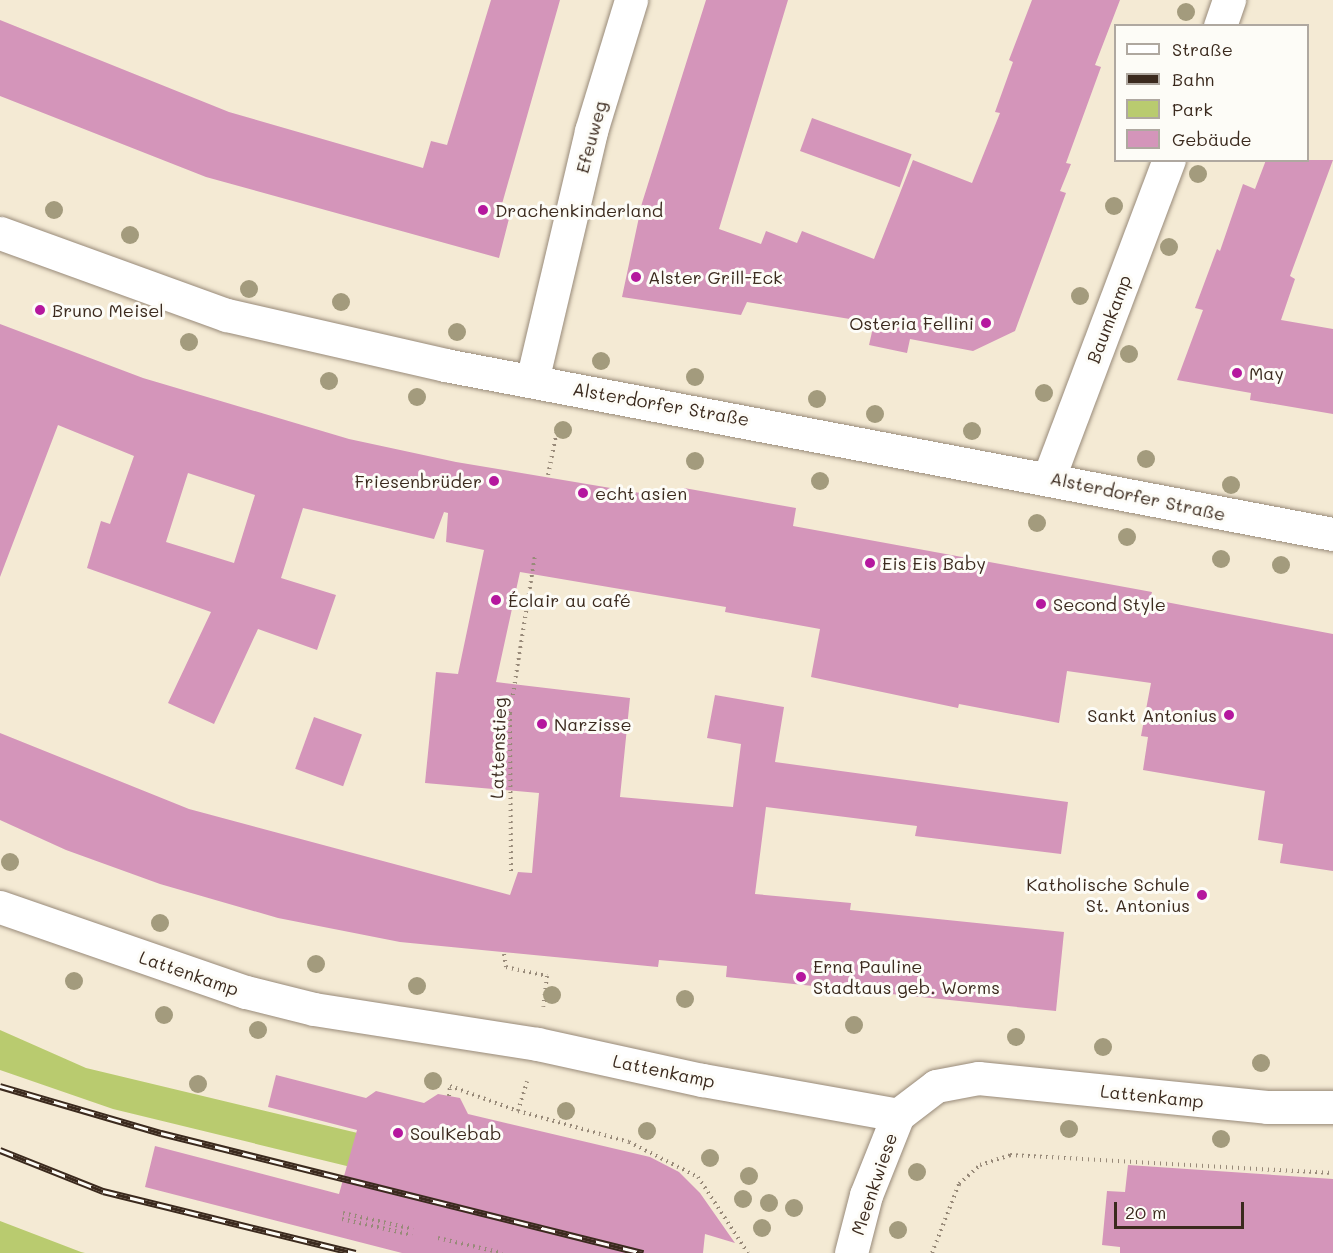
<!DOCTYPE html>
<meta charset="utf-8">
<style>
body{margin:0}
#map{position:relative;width:1333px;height:1253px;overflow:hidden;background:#f4ead4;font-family:Mali,sans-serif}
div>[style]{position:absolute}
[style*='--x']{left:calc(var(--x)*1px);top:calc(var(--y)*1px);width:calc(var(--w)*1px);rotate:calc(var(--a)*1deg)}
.green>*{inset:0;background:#b9cb6f}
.building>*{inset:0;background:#d495ba;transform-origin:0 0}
.path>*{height:4px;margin-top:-2px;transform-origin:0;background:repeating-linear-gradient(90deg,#988a79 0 1.5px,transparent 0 6px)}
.roads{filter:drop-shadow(0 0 2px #988a79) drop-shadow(0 0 2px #988a79)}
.minor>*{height:33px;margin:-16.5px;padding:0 16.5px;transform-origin:16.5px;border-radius:16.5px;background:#fff}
.tertiary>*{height:33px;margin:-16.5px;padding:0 16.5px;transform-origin:16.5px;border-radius:16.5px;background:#fff}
.rail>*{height:7px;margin-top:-3.5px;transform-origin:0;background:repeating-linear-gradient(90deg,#fdfcf7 0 14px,#3b2a1e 0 28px);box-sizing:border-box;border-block:2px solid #3b2a1e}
.trees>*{width:18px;height:18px;margin:-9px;border-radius:50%;background:#a39b7d}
.dots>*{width:16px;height:16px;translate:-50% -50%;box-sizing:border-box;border:3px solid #fdfcf7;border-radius:50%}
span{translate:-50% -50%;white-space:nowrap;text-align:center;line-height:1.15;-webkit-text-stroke:6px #fdfcf7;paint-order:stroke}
.street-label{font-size:18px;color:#3b2a1e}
.poi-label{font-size:18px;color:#3b2a1e}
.left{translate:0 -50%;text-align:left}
.right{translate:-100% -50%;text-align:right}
.legend{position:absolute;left:1114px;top:24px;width:195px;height:138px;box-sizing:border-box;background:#fdfcf7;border:2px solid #afa8a0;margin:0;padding:8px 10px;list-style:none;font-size:18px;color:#3b2a1e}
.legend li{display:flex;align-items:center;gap:12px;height:30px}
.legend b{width:30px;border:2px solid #afa8a0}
.scale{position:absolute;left:1114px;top:1202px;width:130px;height:27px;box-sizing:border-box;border:3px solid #3b2a1e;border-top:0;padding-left:8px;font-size:18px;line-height:21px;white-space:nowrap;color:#3b2a1e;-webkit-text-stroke:4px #fdfcf7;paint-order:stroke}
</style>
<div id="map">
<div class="green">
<i style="clip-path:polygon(0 1030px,86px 1068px,366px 1135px,355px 1168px,113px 1109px,0 1070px)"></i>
<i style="clip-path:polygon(0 1221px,81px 1252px,85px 1253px,0 1253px)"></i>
</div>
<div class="building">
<i style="clip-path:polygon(491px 0,560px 0,502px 204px,512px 207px,499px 258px,206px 177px,0 96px,0 20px,229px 112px,423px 168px,431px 141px,447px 145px)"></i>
<i style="clip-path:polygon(706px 0,788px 0,719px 229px,761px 244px,766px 231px,797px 243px,802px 231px,874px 259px,913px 160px,972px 183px,1000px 113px,995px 112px,1013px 62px,1009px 60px,1032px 0,1120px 0,1095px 65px,1101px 67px,1066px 163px,1071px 164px,1060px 191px,1066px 193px,1015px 331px,973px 351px,910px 339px,907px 353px,869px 345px,874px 323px,747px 302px,741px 315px,622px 297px,642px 203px)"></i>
<i style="left:812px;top:118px;width:106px;height:35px;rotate:20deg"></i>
<i style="clip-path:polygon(1266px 160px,1333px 160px,1290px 276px,1295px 279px,1281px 320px,1333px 329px,1333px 414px,1250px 400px,1251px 393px,1177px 380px,1203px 310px,1195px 308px,1217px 249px,1220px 251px,1243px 184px,1255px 189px)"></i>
<i style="clip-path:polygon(evenodd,0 324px,143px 378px,349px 439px,456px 462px,682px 500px,684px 488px,796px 508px,793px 526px,1152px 592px,1150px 599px,1333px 634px,1333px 871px,1280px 863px,1283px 844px,1258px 840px,1265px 791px,1143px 770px,1148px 737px,1141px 736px,1151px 683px,1067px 671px,1059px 723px,959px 704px,958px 708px,811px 677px,820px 629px,725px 612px,726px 607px,520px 572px,496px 682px,630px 698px,620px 797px,733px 807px,741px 744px,707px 738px,715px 695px,784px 707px,775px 762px,1068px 802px,1061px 854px,915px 836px,917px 826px,766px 807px,755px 894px,851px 903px,850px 910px,1064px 932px,1056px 1011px,726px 977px,727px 966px,659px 960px,658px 967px,400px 942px,278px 918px,160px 884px,66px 850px,0 820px,0 733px,189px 809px,510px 895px,518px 872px,532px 873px,539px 793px,425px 783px,436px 672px,458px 674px,484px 550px,446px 542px,448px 513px,444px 512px,434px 539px,303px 508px,281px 578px,336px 595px,317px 650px,258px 629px,214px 724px,168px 703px,211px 612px,87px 568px,101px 521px,110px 524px,134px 456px,58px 425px,0 577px,0 324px,188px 473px,255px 495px,234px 563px,166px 542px,188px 473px)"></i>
<i style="left:314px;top:717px;width:51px;height:55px;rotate:20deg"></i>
<i style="clip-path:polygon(276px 1075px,366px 1098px,376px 1091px,424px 1103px,438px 1094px,460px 1098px,468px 1114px,650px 1157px,679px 1172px,700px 1193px,735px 1243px,705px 1234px,703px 1253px,402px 1253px,145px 1187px,155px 1146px,339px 1194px,357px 1130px,268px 1107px)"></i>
<i style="clip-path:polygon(1128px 1165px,1333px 1179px,1333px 1253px,1120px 1253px,1120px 1247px,1102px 1245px,1107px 1191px,1125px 1192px)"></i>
</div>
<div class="path">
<i style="--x:548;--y:475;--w:50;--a:-78.5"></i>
<i style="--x:511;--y:871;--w:158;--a:-90.4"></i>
<i style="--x:510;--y:713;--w:160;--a:-81"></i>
<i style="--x:504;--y:954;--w:13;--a:81"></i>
<i style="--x:506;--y:967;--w:42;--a:12.4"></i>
<i style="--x:547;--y:976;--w:31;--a:97"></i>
<i style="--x:449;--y:1096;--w:10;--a:-84"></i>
<i style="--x:450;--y:1086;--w:72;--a:20.2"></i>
<i style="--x:518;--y:1111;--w:31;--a:-73"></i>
<i style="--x:518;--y:1111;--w:115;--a:15.6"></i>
<i style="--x:629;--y:1142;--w:77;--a:26.9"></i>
<i style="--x:698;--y:1177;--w:91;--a:56.7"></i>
<i style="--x:343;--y:1213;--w:72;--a:12.9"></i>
<i style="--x:342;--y:1219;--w:72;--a:12.9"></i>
<i style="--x:438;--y:1238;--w:66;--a:13.2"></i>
<i style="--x:932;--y:1253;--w:74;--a:-68.6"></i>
<i style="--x:959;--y:1184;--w:28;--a:-42"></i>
<i style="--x:980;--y:1165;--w:32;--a:-18"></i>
<i style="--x:1010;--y:1155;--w:324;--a:3.2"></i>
</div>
<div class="roads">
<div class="minor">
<i style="--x:1220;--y:26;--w:28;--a:-71"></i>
<i style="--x:532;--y:381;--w:257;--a:-76.7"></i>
<i style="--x:591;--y:131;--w:137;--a:-73"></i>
<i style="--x:1049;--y:477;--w:339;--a:-69.3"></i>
<i style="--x:0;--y:907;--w:260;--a:19.1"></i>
<i style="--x:246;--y:992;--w:70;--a:14"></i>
<i style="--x:314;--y:1009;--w:226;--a:8.9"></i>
<i style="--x:537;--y:1044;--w:169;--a:12.3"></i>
<i style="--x:702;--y:1080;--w:199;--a:10.1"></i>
<i style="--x:851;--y:1253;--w:60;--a:-75.5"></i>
<i style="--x:866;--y:1195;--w:86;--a:-68.2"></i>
<i style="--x:898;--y:1115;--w:48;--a:-37.3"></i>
<i style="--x:936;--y:1086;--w:43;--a:-10.8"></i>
<i style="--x:978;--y:1078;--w:290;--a:5.7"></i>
<i style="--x:1267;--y:1107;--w:66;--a:0"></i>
</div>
<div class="tertiary">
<i style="--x:0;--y:233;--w:241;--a:19.9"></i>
<i style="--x:227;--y:315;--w:224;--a:12.9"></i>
<i style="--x:445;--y:365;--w:904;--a:10.78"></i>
</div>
</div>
<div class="rail">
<i style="--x:0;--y:1086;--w:168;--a:16.3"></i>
<i style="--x:161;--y:1133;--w:497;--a:14"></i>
<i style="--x:0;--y:1150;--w:111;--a:21.7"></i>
<i style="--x:103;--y:1191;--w:260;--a:13.8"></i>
</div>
<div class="trees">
<i style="left:1186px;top:12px"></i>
<i style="left:1198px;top:174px"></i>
<i style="left:1114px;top:206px"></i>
<i style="left:54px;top:210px"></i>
<i style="left:130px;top:235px"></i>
<i style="left:1169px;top:247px"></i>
<i style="left:249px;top:289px"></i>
<i style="left:1080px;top:296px"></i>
<i style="left:341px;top:302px"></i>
<i style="left:457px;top:332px"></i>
<i style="left:189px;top:342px"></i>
<i style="left:1129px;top:354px"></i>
<i style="left:601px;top:361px"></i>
<i style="left:695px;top:377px"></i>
<i style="left:329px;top:381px"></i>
<i style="left:1044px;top:393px"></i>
<i style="left:417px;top:397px"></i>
<i style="left:817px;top:399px"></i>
<i style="left:875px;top:414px"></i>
<i style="left:563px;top:430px"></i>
<i style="left:972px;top:431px"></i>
<i style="left:1146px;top:459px"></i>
<i style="left:695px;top:461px"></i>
<i style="left:820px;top:481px"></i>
<i style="left:1231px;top:485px"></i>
<i style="left:1037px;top:523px"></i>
<i style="left:1127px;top:537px"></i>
<i style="left:1221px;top:559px"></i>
<i style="left:1281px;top:565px"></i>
<i style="left:10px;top:862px"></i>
<i style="left:160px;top:923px"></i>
<i style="left:316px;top:964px"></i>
<i style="left:74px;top:981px"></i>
<i style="left:417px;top:986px"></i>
<i style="left:552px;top:995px"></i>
<i style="left:685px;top:999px"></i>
<i style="left:164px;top:1015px"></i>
<i style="left:854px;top:1025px"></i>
<i style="left:258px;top:1030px"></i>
<i style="left:1016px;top:1037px"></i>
<i style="left:1103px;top:1047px"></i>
<i style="left:1261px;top:1063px"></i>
<i style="left:433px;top:1081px"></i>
<i style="left:198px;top:1084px"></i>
<i style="left:566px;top:1111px"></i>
<i style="left:1069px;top:1129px"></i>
<i style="left:647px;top:1131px"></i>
<i style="left:1221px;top:1139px"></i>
<i style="left:710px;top:1158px"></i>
<i style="left:917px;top:1172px"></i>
<i style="left:749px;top:1176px"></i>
<i style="left:743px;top:1199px"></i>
<i style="left:769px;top:1203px"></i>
<i style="left:794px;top:1208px"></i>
<i style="left:762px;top:1228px"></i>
<i style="left:898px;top:1230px"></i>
</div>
<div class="dots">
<i style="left:483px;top:210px;background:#b5179e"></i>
<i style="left:636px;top:277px;background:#b5179e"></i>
<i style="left:40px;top:310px;background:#b5179e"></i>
<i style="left:986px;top:323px;background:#b5179e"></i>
<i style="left:1237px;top:373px;background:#b5179e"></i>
<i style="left:494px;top:481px;background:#b5179e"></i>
<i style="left:583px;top:493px;background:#b5179e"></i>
<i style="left:870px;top:563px;background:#b5179e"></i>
<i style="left:496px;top:600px;background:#b5179e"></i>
<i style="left:1041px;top:604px;background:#b5179e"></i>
<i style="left:1229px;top:715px;background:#b5179e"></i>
<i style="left:542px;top:724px;background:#b5179e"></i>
<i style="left:1202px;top:895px;background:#b5179e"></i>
<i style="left:801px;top:977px;background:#b5179e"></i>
<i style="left:398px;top:1133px;background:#b5179e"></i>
</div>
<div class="street-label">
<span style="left:591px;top:137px;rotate:-75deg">Efeuweg</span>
<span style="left:1109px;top:319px;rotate:-69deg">Baumkamp</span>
<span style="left:661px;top:404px;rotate:10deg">Alsterdorfer Straße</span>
<span style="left:1138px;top:496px;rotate:12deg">Alsterdorfer Straße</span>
<span style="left:498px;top:748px;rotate:-88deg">Lattenstieg</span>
<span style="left:189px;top:973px;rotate:19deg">Lattenkamp</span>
<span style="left:664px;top:1071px;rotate:12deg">Lattenkamp</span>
<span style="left:1152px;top:1096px;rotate:6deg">Lattenkamp</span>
<span style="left:874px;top:1184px;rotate:-71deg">Meenkwiese</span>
</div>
<div class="poi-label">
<span class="left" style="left:495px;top:210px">Drachenkinderland</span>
<span class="left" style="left:648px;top:277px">Alster Grill-Eck</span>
<span class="left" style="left:52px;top:310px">Bruno Meisel</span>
<span class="right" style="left:974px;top:323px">Osteria Fellini</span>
<span class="left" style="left:1249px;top:373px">May</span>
<span class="right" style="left:482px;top:481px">Friesenbrüder</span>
<span class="left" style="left:595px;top:493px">echt asien</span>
<span class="left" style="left:882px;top:563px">Eis Eis Baby</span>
<span class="left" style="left:508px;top:600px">Éclair au café</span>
<span class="left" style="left:1053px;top:604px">Second Style</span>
<span class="right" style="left:1217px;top:715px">Sankt Antonius</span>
<span class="left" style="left:554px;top:724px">Narzisse</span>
<span class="right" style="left:1190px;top:895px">Katholische Schule<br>St. Antonius</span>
<span class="left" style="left:813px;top:977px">Erna Pauline<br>Stadtaus geb. Worms</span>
<span class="left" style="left:410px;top:1133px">SoulKebab</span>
</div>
<ul class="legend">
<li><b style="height:8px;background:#fff"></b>Straße</li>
<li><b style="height:8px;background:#3b2a1e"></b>Bahn</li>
<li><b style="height:16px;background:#b9cb6f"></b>Park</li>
<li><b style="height:16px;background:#d495ba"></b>Gebäude</li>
</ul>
<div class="scale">20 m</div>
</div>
